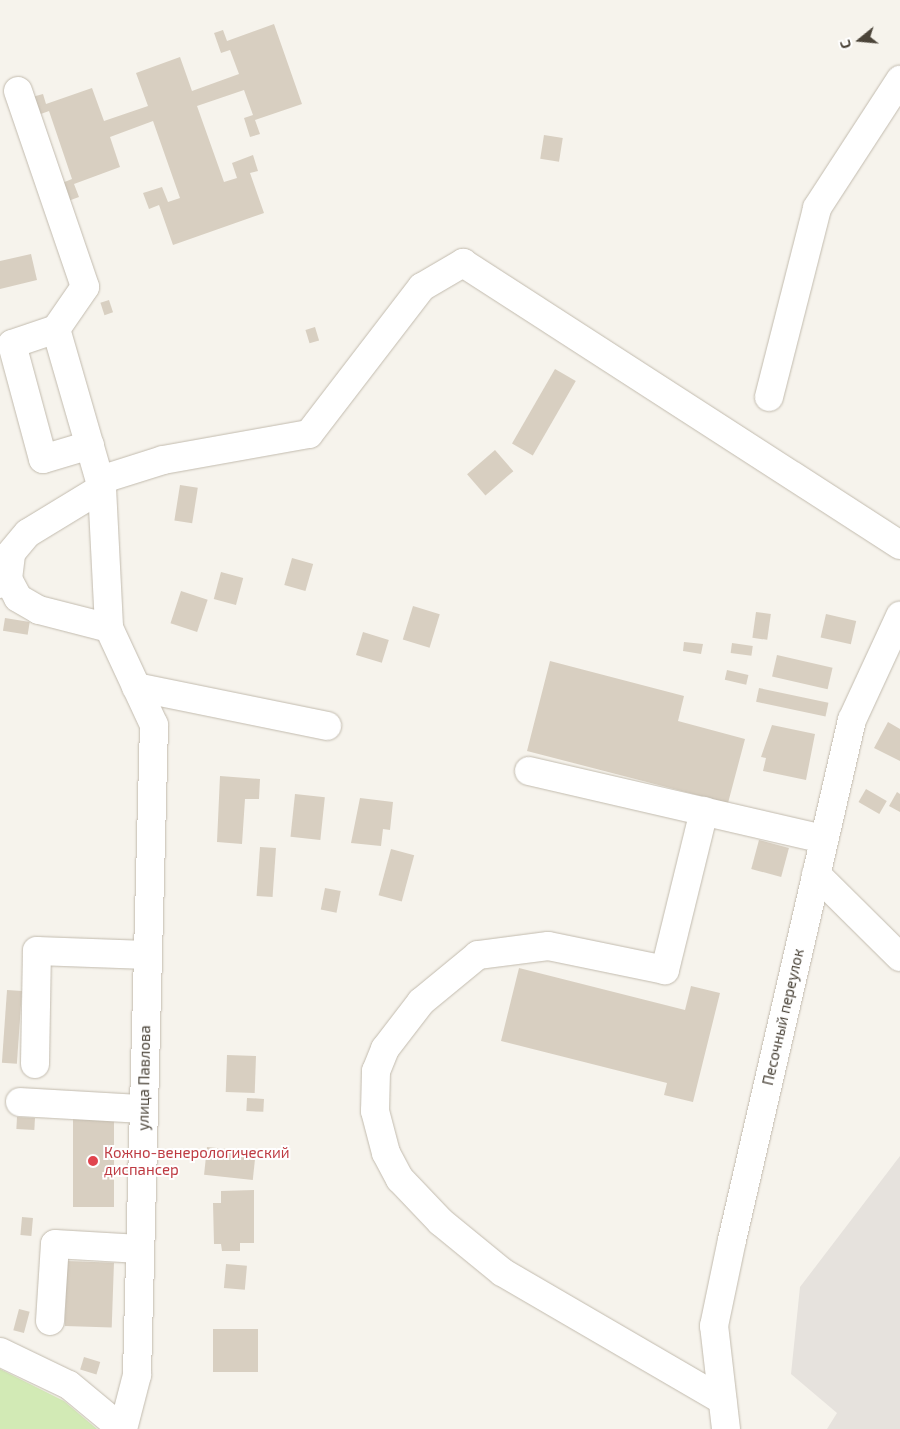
<!DOCTYPE html>
<meta charset="utf-8">
<style>
body{margin:0}
#map{position:relative;width:900px;height:1429px;overflow:hidden;background:#f6f3ec;font-family:"Exo 2",sans-serif}
div>[style]{position:absolute}
[style*='--x']{left:calc(var(--x)*1px);top:calc(var(--y)*1px);width:calc(var(--w)*1px);rotate:calc(var(--a)*1deg)}
.industrial>*{inset:0;background:#e6e2dd}
.green>*{inset:0;background:#d2eab5}
.building>*{inset:0;background:#d8cfc1;transform-origin:0 0}
.roads{filter:drop-shadow(0 0 1px #c2bbae) drop-shadow(0 0 1px #c2bbae)}
.minor>*{height:28px;margin:-14px;padding:0 14px;transform-origin:14px;border-radius:14px;background:#fff}
.dots>*{width:14px;height:14px;translate:-50% -50%;box-sizing:border-box;border:2px solid #fff;border-radius:50%}
span{translate:-50% -50%;white-space:nowrap;text-align:center;line-height:1.15;-webkit-text-stroke:4px #fff;paint-order:stroke}
.street-label{font-size:15px;color:#4b4439}
.health-label{font-size:15px;color:#be3a42}
.left{translate:0 -50%;text-align:left}
.north{position:absolute;left:835px;top:15px;width:50px;height:50px;-webkit-text-stroke:4px #fff;paint-order:stroke;rotate:253deg;font-size:14px;font-weight:700;line-height:20px;text-align:center;color:#4b4439}
.north::after{content:'';display:block;margin:auto;width:18px;height:22px;background:#4b4439;clip-path:polygon(50% 0,100% 100%,50% 72%,0 100%)}
</style>
<div id="map">
<div class="industrial">
<i style="clip-path:polygon(900px 1156px,900px 1429px,827px 1429px,837px 1413px,791px 1374px,800px 1287px)"></i>
</div>
<div class="green">
<i style="clip-path:polygon(0 1369px,64px 1401px,97px 1429px,0 1429px)"></i>
</div>
<div class="building">
<i style="clip-path:polygon(274px 24px,302px 104px,255px 120px,260px 134px,250px 137px,244px 118px,253px 115px,244px 90px,197px 106px,224px 182px,237px 178px,232px 163px,253px 155px,258px 171px,250px 173px,264px 213px,173px 245px,159px 205px,149px 209px,143px 193px,162px 187px,168px 202px,180px 198px,153px 121px,110px 137px,120px 167px,74px 184px,79px 197px,68px 201px,62px 183px,72px 179px,49px 111px,38px 115px,32px 97px,43px 94px,46px 104px,92px 88px,104px 121px,148px 106px,136px 73px,180px 57px,192px 91px,239px 74px,230px 50px,221px 53px,214px 33px,223px 30px,227px 41px)"></i>
<i style="left:544px;top:135px;width:19px;height:24px;rotate:9deg"></i>
<i style="clip-path:polygon(31px 254px,37px 280px,0 289px,0 261px)"></i>
<i style="left:109px;top:300px;width:13px;height:9px;rotate:72deg"></i>
<i style="left:315px;top:327px;width:14px;height:10px;rotate:73deg"></i>
<i style="left:555px;top:369px;width:24px;height:86px;rotate:30deg"></i>
<i style="left:495px;top:450px;width:28px;height:37px;rotate:49deg"></i>
<i style="left:180px;top:485px;width:18px;height:36px;rotate:9deg"></i>
<i style="left:292px;top:558px;width:22px;height:28px;rotate:16deg"></i>
<i style="left:221px;top:572px;width:23px;height:28px;rotate:15deg"></i>
<i style="left:181px;top:591px;width:28px;height:34px;rotate:18deg"></i>
<i style="left:413px;top:606px;width:28px;height:35px;rotate:17deg"></i>
<i style="left:756px;top:612px;width:15px;height:26px;rotate:8deg"></i>
<i style="left:826px;top:614px;width:31px;height:24px;rotate:13deg"></i>
<i style="left:5px;top:618px;width:25px;height:13px;rotate:9deg"></i>
<i style="left:363px;top:632px;width:27px;height:24px;rotate:17deg"></i>
<i style="clip-path:polygon(684px 642px,703px 644px,701px 654px,683px 651px)"></i>
<i style="left:732px;top:643px;width:21px;height:10px;rotate:8deg"></i>
<i style="left:777px;top:655px;width:57px;height:22px;rotate:13deg"></i>
<i style="clip-path:polygon(550px 661px,684px 696px,678px 721px,745px 739px,728px 803px,527px 751px)"></i>
<i style="left:727px;top:670px;width:22px;height:10px;rotate:13deg"></i>
<i style="left:759px;top:688px;width:71px;height:14px;rotate:12deg"></i>
<i style="clip-path:polygon(888px 722px,900px 729px,900px 761px,874px 748px)"></i>
<i style="clip-path:polygon(772px 725px,815px 734px,806px 780px,763px 771px,766px 758px,761px 757px)"></i>
<i style="clip-path:polygon(220px 776px,260px 779px,259px 799px,245px 799px,242px 844px,217px 842px)"></i>
<i style="left:866px;top:789px;width:24px;height:15px;rotate:30deg"></i>
<i style="clip-path:polygon(897px 792px,900px 794px,900px 812px,889px 806px)"></i>
<i style="left:295px;top:794px;width:30px;height:43px;rotate:6deg"></i>
<i style="clip-path:polygon(360px 798px,393px 802px,390px 830px,383px 829px,381px 846px,351px 843px)"></i>
<i style="left:759px;top:840px;width:31px;height:30px;rotate:15deg"></i>
<i style="left:260px;top:847px;width:16px;height:49px;rotate:4deg"></i>
<i style="left:391px;top:849px;width:24px;height:48px;rotate:15deg"></i>
<i style="left:325px;top:888px;width:16px;height:22px;rotate:11deg"></i>
<i style="clip-path:polygon(519px 968px,685px 1010px,691px 986px,720px 993px,693px 1102px,664px 1095px,667px 1083px,501px 1041px)"></i>
<i style="left:7px;top:990px;width:15px;height:73px;rotate:4deg"></i>
<i style="left:227px;top:1055px;width:29px;height:37px;rotate:2deg"></i>
<i style="left:247px;top:1098px;width:17px;height:13px;rotate:3deg"></i>
<i style="left:73px;top:1115px;width:41px;height:92px"></i>
<i style="left:17px;top:1117px;width:18px;height:12px;rotate:3deg"></i>
<i style="left:207px;top:1147px;width:49px;height:28px;rotate:6deg"></i>
<i style="clip-path:polygon(254px 1190px,254px 1243px,240px 1243px,240px 1251px,222px 1251px,221px 1244px,214px 1244px,213px 1203px,221px 1203px,221px 1191px)"></i>
<i style="left:22px;top:1217px;width:11px;height:18px;rotate:5deg"></i>
<i style="left:67px;top:1261px;width:47px;height:65px;rotate:2deg"></i>
<i style="left:226px;top:1264px;width:21px;height:24px;rotate:5deg"></i>
<i style="left:19px;top:1309px;width:11px;height:22px;rotate:15deg"></i>
<i style="left:213px;top:1329px;width:45px;height:43px"></i>
<i style="left:84px;top:1357px;width:17px;height:13px;rotate:17deg"></i>
</div>
<div class="roads">
<div class="minor">
<i style="--x:18;--y:91;--w:207;--a:71.1"></i>
<i style="--x:85;--y:287;--w:51;--a:124.6"></i>
<i style="--x:769;--y:397;--w:195;--a:-75.7"></i>
<i style="--x:817;--y:208;--w:153;--a:-57"></i>
<i style="--x:90;--y:445;--w:49;--a:163.4"></i>
<i style="--x:43;--y:459;--w:119;--a:-105.1"></i>
<i style="--x:12;--y:344;--w:46;--a:-18.8"></i>
<i style="--x:56;--y:329;--w:166;--a:73.9"></i>
<i style="--x:102;--y:488;--w:140;--a:87.1"></i>
<i style="--x:109;--y:628;--w:107;--a:65.1"></i>
<i style="--x:154;--y:725;--w:650;--a:91.5"></i>
<i style="--x:137;--y:1375;--w:56;--a:104.5"></i>
<i style="--x:100;--y:480;--w:66;--a:-17.6"></i>
<i style="--x:163;--y:460;--w:148;--a:-10.1"></i>
<i style="--x:309;--y:434;--w:185;--a:-52.5"></i>
<i style="--x:422;--y:287;--w:48;--a:-30.3"></i>
<i style="--x:463;--y:263;--w:520;--a:32.83"></i>
<i style="--x:8;--y:579;--w:26;--a:-83"></i>
<i style="--x:11;--y:553;--w:26;--a:-50"></i>
<i style="--x:28;--y:533;--w:87;--a:-31.3"></i>
<i style="--x:0;--y:584;--w:9;--a:-32"></i>
<i style="--x:8;--y:579;--w:21;--a:62"></i>
<i style="--x:18;--y:598;--w:24;--a:30"></i>
<i style="--x:39;--y:610;--w:72;--a:14.4"></i>
<i style="--x:136;--y:687;--w:195;--a:11.5"></i>
<i style="--x:529;--y:771;--w:303;--a:13"></i>
<i style="--x:704;--y:811;--w:164;--a:103.8"></i>
<i style="--x:665;--y:970;--w:119;--a:-168.4"></i>
<i style="--x:548;--y:946;--w:71;--a:172.7"></i>
<i style="--x:478;--y:955;--w:74;--a:140.5"></i>
<i style="--x:421;--y:1002;--w:59;--a:127.5"></i>
<i style="--x:385;--y:1049;--w:24;--a:112"></i>
<i style="--x:376;--y:1071;--w:40;--a:91.4"></i>
<i style="--x:375;--y:1111;--w:43;--a:75.3"></i>
<i style="--x:386;--y:1153;--w:30;--a:62"></i>
<i style="--x:400;--y:1179;--w:59;--a:46.4"></i>
<i style="--x:441;--y:1222;--w:79;--a:39.3"></i>
<i style="--x:502;--y:1272;--w:255;--a:30.2"></i>
<i style="--x:816;--y:874;--w:118;--a:44.7"></i>
<i style="--x:35;--y:1064;--w:113;--a:-89"></i>
<i style="--x:37;--y:951;--w:110;--a:2.1"></i>
<i style="--x:20;--y:1102;--w:123;--a:3.3"></i>
<i style="--x:50;--y:1321;--w:77;--a:-86.3"></i>
<i style="--x:55;--y:1244;--w:85;--a:3.4"></i>
<i style="--x:0;--y:1352;--w:76;--a:25.6"></i>
<i style="--x:69;--y:1385;--w:69;--a:39.7"></i>
<i style="--x:726;--y:1429;--w:104;--a:-96.6"></i>
<i style="--x:714;--y:1326;--w:88;--a:-78.2"></i>
<i style="--x:732;--y:1240;--w:534;--a:-77.01"></i>
<i style="--x:852;--y:720;--w:115;--a:-65.2"></i>
</div>
</div>
<div class="dots">
<i style="left:93px;top:1161px;background:#e0444e"></i>
</div>
<div class="street-label">
<span style="left:783px;top:1017px;rotate:-77deg">Песочный переулок</span>
<span style="left:144px;top:1078px;rotate:-89deg">улица Павлова</span>
</div>
<div class="health-label">
<span class="left" style="left:104px;top:1161px">Кожно-венерологический<br>диспансер</span>
</div>
<div class="north">С</div>
</div>
